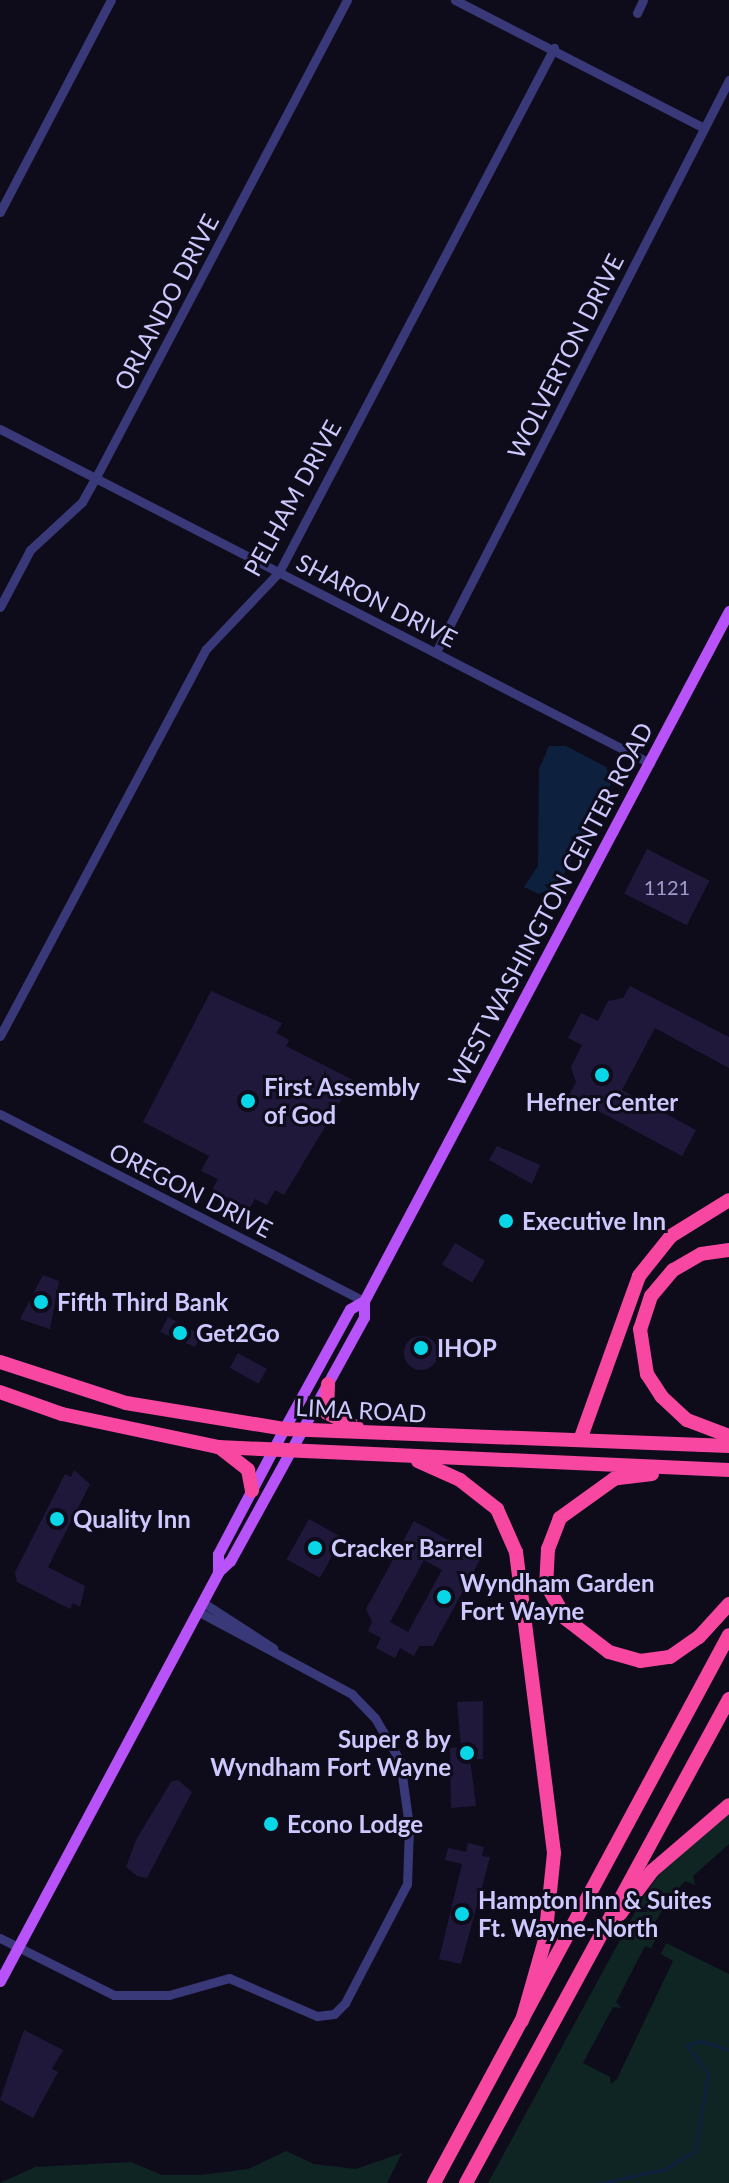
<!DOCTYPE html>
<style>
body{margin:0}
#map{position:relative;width:729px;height:2183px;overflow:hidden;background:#0e0c1b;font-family:Lato,sans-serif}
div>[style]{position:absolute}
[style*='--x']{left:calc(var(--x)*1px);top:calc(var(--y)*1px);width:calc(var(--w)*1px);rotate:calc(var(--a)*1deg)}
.green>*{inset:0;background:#0f2523}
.water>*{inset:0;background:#0d213e}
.stream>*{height:3px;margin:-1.5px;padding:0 1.5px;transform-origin:1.5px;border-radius:1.5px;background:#0d213e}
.building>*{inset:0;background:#1f183b;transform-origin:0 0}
.round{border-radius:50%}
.minor>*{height:9px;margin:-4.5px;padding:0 4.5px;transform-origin:4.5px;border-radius:4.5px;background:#393879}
.major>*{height:11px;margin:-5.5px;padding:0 5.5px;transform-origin:5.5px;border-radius:5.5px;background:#b753f9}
.highway>*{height:14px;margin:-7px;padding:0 7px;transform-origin:7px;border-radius:7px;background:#f847a1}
.dots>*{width:22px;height:22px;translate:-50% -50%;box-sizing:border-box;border:4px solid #0e0c1b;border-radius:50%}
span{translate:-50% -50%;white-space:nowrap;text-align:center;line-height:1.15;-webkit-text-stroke:6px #0e0c1b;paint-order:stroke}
.number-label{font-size:20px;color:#a29ccc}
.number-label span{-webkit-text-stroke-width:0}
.street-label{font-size:24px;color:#cdc8fd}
.poi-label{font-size:24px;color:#cdc8fd;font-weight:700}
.left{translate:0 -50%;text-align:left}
.right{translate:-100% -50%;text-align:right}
</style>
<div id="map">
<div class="green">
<i style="clip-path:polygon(729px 1813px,729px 1844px,693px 1876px,695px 1885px,685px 1881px,665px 1905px,653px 1926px,659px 1933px,651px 1948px,645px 1946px,616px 2002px,621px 2008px,613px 2007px,583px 2063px,610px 2077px,611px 2084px,617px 2079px,673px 1961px,661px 1954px,666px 1943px,729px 1974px,729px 2183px,488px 2183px,645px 1894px,665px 1867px)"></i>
<i style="clip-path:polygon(286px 2151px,314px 2164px,356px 2169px,402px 2153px,387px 2183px,0 2183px,35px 2167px,131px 2162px,162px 2175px,202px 2175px,248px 2169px)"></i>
</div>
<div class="water">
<i style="clip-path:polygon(549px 746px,566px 746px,606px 767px,612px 782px,558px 885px,539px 894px,524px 887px,538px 866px,539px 769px)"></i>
</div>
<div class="stream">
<i style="--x:601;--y:2183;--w:66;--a:-12.3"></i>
<i style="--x:665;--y:2169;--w:35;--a:-31"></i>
<i style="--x:695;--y:2151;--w:79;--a:-80.5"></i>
<i style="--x:708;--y:2073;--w:36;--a:-128"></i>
<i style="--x:686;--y:2045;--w:16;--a:-15"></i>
<i style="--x:701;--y:2041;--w:29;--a:18"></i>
</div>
<div class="building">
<i style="left:647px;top:849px;width:70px;height:50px;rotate:27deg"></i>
<i style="clip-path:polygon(630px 986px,729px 1037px,729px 1068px,655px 1028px,622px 1090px,696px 1130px,682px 1156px,569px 1095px,576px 1082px,571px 1067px,582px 1045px,568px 1038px,581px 1013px,598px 1021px,608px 1001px,623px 998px)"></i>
<i style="clip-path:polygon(211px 991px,282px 1023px,276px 1033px,289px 1040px,286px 1046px,353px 1080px,284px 1195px,275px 1190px,267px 1205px,255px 1199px,249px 1209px,212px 1190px,218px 1179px,201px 1171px,209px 1156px,143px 1122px)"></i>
<i style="clip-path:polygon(497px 1146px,540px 1165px,532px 1184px,489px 1160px)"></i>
<i style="left:455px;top:1243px;width:35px;height:25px;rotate:31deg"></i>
<i style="clip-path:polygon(43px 1275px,59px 1281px,50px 1329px,20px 1319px)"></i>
<i style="clip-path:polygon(168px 1317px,201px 1335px,195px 1347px,160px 1332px)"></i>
<i class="round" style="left:404px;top:1336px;width:34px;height:34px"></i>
<i style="left:238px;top:1353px;width:33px;height:17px;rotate:29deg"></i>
<i style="clip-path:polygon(74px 1470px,90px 1484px,48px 1567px,85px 1586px,80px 1607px,73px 1603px,70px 1609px,17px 1582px,15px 1572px,65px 1474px,71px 1477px)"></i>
<i style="left:309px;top:1519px;width:38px;height:46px;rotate:29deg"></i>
<i style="clip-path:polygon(evenodd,414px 1521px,481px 1558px,433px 1646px,419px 1646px,414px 1656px,400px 1648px,395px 1658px,376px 1648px,381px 1638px,368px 1631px,372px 1622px,366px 1609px,414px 1521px,424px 1560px,442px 1570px,408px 1632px,390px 1622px,424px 1560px)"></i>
<i style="clip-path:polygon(483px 1701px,483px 1759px,470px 1759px,476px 1806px,451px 1808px,450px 1748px,461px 1747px,457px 1702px)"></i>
<i style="clip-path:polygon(178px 1780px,192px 1792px,147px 1878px,137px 1876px,126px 1867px,136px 1840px,171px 1782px)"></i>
<i style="clip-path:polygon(468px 1843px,484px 1847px,482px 1856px,490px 1857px,461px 1964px,439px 1959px,462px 1864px,445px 1860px,448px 1848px,466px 1852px)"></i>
<i style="clip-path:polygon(24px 2030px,63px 2050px,52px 2069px,58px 2072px,33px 2118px,0 2100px)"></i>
</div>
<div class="minor">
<i style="--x:455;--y:0;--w:280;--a:27.2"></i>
<i style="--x:637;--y:13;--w:14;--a:-65"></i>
<i style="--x:0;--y:212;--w:239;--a:-62.4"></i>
<i style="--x:0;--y:429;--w:731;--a:27.2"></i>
<i style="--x:0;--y:607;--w:64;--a:-62.2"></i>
<i style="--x:30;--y:550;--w:71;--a:-42.7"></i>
<i style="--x:82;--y:502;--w:26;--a:-61"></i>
<i style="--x:95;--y:479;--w:541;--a:-62.25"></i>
<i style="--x:436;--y:652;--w:643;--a:-62.88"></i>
<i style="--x:0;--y:1036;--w:438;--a:-62"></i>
<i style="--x:206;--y:649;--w:106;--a:-46.5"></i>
<i style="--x:279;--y:572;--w:592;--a:-62.31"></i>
<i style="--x:0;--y:1114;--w:409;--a:27.2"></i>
<i style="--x:202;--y:1602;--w:85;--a:32.9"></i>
<i style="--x:0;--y:1938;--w:127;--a:26.6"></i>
<i style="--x:114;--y:1995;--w:55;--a:0"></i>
<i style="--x:169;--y:1995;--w:62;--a:-15.8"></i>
<i style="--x:229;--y:1978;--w:96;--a:23.4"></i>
<i style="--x:317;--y:2016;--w:17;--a:-7"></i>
<i style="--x:334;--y:2014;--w:16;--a:-45"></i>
<i style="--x:345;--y:2003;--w:134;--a:-62.5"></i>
<i style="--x:407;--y:1884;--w:58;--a:-88"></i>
<i style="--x:409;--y:1826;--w:66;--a:-97.9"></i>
<i style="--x:400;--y:1761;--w:50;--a:-120.2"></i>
<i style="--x:375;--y:1718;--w:33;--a:-134"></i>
<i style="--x:352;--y:1694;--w:176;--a:-151.8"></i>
</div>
<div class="major">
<i style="--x:218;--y:1572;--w:18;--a:-90"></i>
<i style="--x:218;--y:1554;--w:141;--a:-62.2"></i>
<i style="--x:284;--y:1429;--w:137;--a:-61.2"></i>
<i style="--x:350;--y:1309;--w:16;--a:-30"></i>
<i style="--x:0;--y:1981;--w:463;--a:-61.9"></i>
<i style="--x:218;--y:1572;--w:16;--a:-43"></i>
<i style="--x:230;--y:1561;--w:278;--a:-61.2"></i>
<i style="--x:364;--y:1317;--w:16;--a:-90"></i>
<i style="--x:364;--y:1301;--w:781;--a:-62.12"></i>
</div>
<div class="highway">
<i style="--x:729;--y:1250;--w:28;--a:172"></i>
<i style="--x:701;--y:1254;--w:32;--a:150"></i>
<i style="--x:673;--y:1270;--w:34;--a:130"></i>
<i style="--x:651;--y:1296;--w:35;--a:108"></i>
<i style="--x:640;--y:1329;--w:46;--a:81.2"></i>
<i style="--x:647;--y:1374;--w:27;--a:57"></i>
<i style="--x:662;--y:1397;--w:34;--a:43"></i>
<i style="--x:687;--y:1420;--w:45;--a:20.9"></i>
<i style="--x:0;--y:1362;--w:133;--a:18"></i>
<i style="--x:126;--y:1403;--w:160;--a:9.3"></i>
<i style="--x:284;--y:1429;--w:445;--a:2.2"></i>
<i style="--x:328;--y:1384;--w:29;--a:92"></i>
<i style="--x:327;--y:1413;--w:34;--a:26"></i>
<i style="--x:0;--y:1392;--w:66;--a:19.5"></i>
<i style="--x:62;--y:1414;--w:159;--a:11.9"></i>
<i style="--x:218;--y:1447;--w:512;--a:2.58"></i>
<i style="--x:580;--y:1440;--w:174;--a:-70.2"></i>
<i style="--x:639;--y:1276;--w:51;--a:-51.3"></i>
<i style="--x:671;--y:1236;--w:68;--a:-31.8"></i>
<i style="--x:219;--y:1447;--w:37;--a:38"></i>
<i style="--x:248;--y:1470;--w:21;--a:79"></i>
<i style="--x:418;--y:1461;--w:46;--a:24.3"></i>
<i style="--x:460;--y:1480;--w:47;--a:38.1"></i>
<i style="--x:497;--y:1509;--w:47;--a:66.2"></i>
<i style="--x:516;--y:1552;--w:303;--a:82.8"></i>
<i style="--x:554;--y:1853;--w:87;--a:95.9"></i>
<i style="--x:545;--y:1940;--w:84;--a:105.9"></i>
<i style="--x:652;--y:1474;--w:38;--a:173"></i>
<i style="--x:614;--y:1479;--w:67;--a:144.2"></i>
<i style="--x:560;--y:1518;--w:33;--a:111"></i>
<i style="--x:548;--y:1549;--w:35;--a:93"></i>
<i style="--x:546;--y:1584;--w:40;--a:60.3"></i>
<i style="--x:566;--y:1619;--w:54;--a:37.5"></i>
<i style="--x:609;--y:1652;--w:32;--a:16"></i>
<i style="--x:640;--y:1661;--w:30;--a:-8"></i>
<i style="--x:670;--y:1657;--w:35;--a:-35"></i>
<i style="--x:699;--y:1637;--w:45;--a:-47.7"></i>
<i style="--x:620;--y:1914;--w:54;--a:-53.3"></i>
<i style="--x:652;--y:1871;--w:101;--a:-40.6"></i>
<i style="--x:434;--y:2183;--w:622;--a:-61.71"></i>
<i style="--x:466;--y:2183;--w:551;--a:-61.48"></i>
</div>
<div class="dots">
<i style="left:602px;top:1075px;background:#09d7e8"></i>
<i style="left:248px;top:1101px;background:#09d7e8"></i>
<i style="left:506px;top:1221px;background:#09d7e8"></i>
<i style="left:41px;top:1302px;background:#09d7e8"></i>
<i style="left:180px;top:1333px;background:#09d7e8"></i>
<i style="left:421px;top:1348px;background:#09d7e8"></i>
<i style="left:57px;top:1519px;background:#09d7e8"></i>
<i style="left:315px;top:1548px;background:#09d7e8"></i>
<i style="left:444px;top:1597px;background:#09d7e8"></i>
<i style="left:467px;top:1753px;background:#09d7e8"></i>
<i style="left:271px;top:1824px;background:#09d7e8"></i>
<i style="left:462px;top:1914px;background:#09d7e8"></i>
</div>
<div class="number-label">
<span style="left:667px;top:887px">1121</span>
</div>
<div class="street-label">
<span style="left:166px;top:302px;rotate:-62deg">ORLANDO DRIVE</span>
<span style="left:565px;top:356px;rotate:-63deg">WOLVERTON DRIVE</span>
<span style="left:292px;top:498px;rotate:-61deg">PELHAM DRIVE</span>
<span style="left:377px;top:600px;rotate:27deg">SHARON DRIVE</span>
<span style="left:550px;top:904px;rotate:-62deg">WEST WASHINGTON CENTER ROAD</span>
<span style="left:191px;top:1190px;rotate:27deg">OREGON DRIVE</span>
<span style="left:361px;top:1410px;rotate:3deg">LIMA ROAD</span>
</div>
<div class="poi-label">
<span class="left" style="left:264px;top:1101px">First Assembly<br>of God</span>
<span style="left:602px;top:1102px">Hefner Center</span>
<span class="left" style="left:522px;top:1221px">Executive Inn</span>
<span class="left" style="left:57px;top:1302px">Fifth Third Bank</span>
<span class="left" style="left:196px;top:1333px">Get2Go</span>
<span class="left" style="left:437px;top:1348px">IHOP</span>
<span class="left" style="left:73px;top:1519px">Quality Inn</span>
<span class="left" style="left:331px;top:1548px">Cracker Barrel</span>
<span class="left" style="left:460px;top:1597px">Wyndham Garden<br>Fort Wayne</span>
<span class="right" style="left:451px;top:1753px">Super 8 by<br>Wyndham Fort Wayne</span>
<span class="left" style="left:287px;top:1824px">Econo Lodge</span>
<span class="left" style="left:478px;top:1914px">Hampton Inn &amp; Suites<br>Ft. Wayne-North</span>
</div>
</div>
